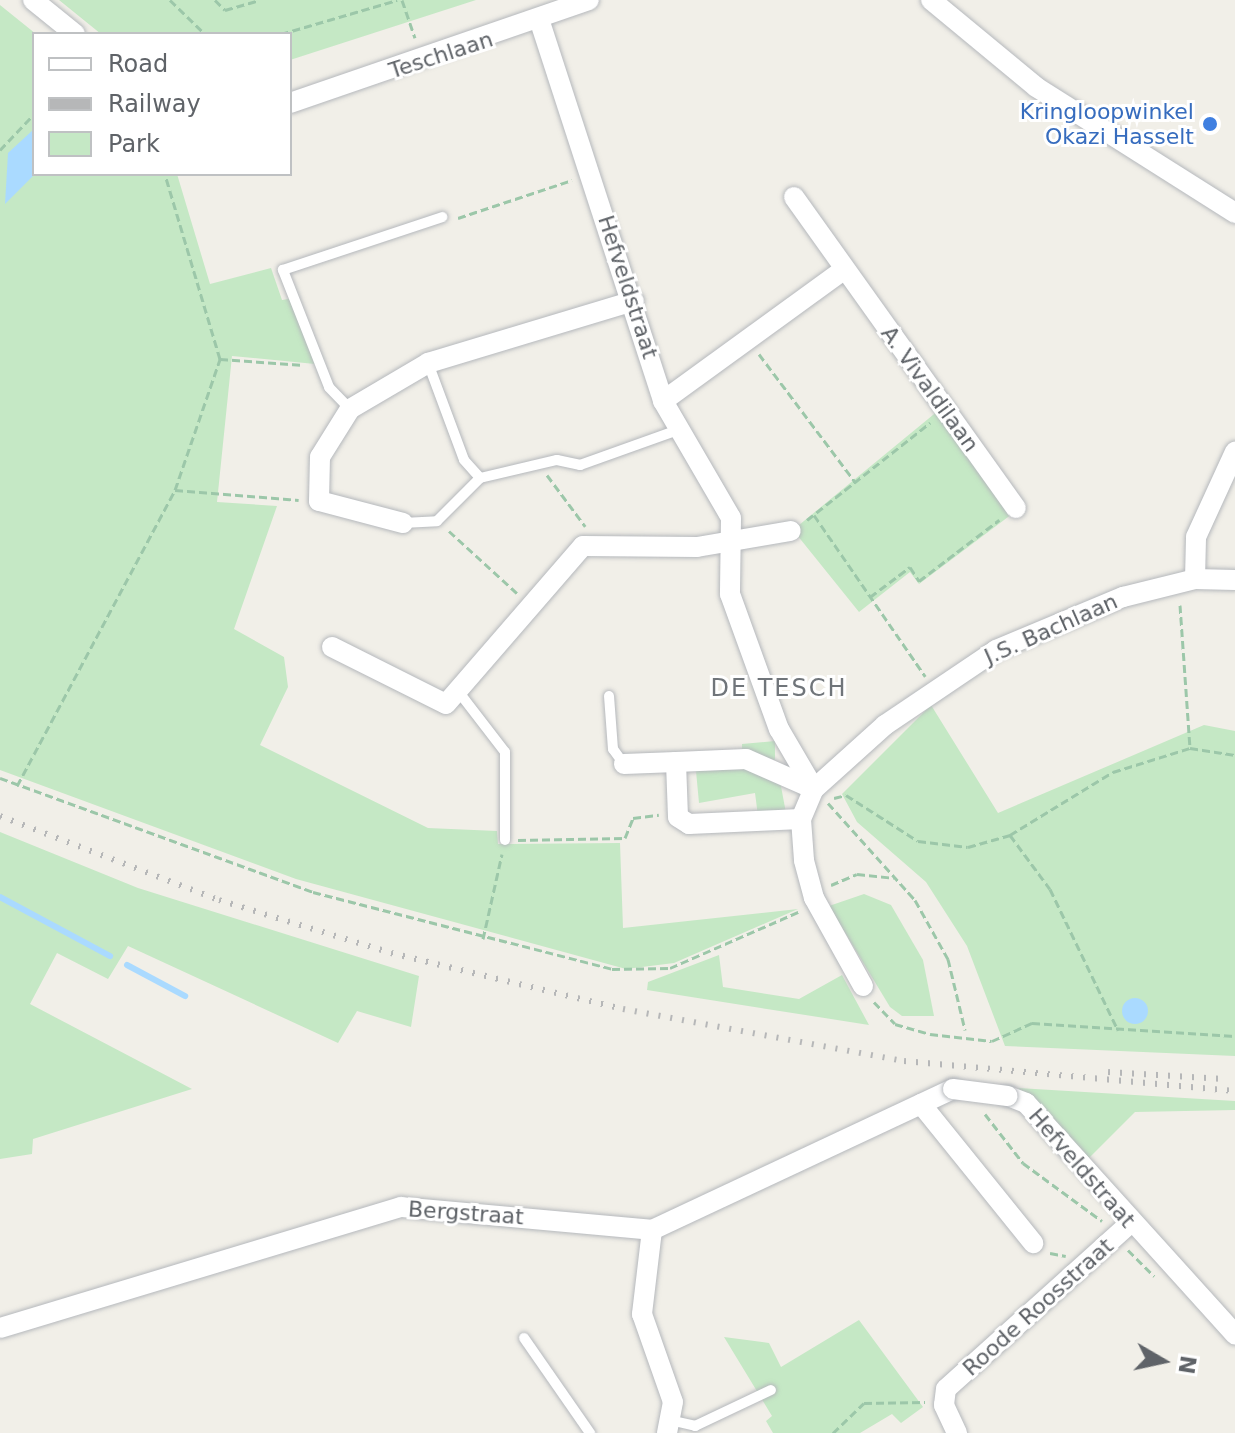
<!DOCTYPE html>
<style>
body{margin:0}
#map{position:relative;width:1235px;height:1433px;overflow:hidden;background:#f1efe8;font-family:"DejaVu Sans",sans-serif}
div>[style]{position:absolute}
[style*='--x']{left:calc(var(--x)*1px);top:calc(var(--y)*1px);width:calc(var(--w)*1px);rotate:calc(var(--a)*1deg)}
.green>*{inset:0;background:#c5e8c5}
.water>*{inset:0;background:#aadaff}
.round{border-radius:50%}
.stream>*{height:6px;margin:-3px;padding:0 3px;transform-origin:3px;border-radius:3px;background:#aadaff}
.path>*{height:3px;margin-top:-1.5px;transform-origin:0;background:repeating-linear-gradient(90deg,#9cc7a9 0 8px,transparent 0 12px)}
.roads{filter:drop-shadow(0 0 2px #b5b8bc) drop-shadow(0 0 2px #b5b8bc)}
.service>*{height:10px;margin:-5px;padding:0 5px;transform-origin:5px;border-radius:5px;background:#fff}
.minor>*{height:20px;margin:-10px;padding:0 10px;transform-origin:10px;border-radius:10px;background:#fff}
.rail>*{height:6px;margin-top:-3px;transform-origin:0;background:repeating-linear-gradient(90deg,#b6b7b8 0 2px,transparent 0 12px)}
.path-bridge>*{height:3px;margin-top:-1.5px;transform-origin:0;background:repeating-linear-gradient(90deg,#9cc7a9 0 8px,transparent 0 12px)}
.bridges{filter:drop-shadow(0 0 2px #b5b8bc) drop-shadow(0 0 2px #b5b8bc)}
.minor-bridge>*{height:20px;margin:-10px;padding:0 10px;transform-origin:10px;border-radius:10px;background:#fff}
.dots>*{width:22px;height:22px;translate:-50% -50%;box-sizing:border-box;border:4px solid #fff;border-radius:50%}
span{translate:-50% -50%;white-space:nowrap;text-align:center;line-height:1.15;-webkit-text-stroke:6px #fff;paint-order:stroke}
.street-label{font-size:22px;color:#5f6368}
.shop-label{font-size:22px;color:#366cbe}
.right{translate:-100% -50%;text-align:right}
.neighbourhood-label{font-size:24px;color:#70757a;letter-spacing:2px}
.legend{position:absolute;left:32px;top:32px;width:260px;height:144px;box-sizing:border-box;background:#fff;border:2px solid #bfc1c3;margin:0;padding:10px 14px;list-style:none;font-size:24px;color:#5f6368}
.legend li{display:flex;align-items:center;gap:16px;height:40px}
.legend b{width:40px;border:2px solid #bfc1c3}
.north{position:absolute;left:1123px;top:1321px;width:80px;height:80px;-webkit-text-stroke:6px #fff;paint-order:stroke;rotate:99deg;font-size:22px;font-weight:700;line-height:32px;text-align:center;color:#5f6368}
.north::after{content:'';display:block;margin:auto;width:28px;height:36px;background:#5f6368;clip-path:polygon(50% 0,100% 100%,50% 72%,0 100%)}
</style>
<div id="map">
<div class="green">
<i style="clip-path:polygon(59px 0,476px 0,290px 60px,290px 34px,101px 34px)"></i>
<i style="clip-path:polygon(0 5px,36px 34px,34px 174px,177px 174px,210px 284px,271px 268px,282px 300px,294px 298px,315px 364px,232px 356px,217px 502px,277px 506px,234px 629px,284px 657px,288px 687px,260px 745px,428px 828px,497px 831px,498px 844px,620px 843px,623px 928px,798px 909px,674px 963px,626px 969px,296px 879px,0 770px)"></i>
<i style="clip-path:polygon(939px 410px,1012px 514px,919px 584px,910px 572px,859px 612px,793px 530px)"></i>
<i style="clip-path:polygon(931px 705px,998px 813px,1204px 725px,1235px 731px,1235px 1056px,1005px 1046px,967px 946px,926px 882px,857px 822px,842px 794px)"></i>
<i style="clip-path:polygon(775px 741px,775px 760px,742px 752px,742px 744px)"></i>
<i style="clip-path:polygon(747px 769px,780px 781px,786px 813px,758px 816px,755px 793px,699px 803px,696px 771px)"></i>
<i style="clip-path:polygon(0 832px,138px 888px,419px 976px,411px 1027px,357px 1011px,338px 1043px,128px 946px,108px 979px,57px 953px,30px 1004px,192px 1089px,33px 1139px,32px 1154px,0 1159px)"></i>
<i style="clip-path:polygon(864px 894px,891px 905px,923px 960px,934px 1016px,902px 1016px,890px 1007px,829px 906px)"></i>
<i style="clip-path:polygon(719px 955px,723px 987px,799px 999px,842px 975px,869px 1025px,647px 990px,648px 982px)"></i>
<i style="clip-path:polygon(1018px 1088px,1235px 1101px,1235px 1110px,1135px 1112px,1087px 1160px)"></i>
<i style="clip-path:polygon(859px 1320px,923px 1407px,901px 1423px,892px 1414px,860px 1433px,773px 1433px,766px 1421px,772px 1416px,724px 1337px,769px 1343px,781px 1367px)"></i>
</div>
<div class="water">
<i style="clip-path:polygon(34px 129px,35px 174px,5px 204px,8px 153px)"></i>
<i class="round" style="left:1122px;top:998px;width:26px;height:26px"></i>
</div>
<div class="stream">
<i style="--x:0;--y:897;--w:125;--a:28.2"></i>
<i style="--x:127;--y:965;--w:66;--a:28.1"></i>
</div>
<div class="path">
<i style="--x:170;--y:0;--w:49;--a:44.2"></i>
<i style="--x:215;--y:0;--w:14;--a:45"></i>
<i style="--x:225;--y:10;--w:35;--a:-16"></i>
<i style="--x:402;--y:0;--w:40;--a:71.1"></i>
<i style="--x:281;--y:34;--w:121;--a:-16.3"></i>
<i style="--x:0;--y:150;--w:50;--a:-46.6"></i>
<i style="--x:458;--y:218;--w:120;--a:-18.4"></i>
<i style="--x:759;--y:354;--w:160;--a:53.1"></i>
<i style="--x:220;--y:359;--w:84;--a:4.1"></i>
<i style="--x:547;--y:475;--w:64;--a:53.3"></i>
<i style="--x:175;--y:490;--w:124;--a:4.6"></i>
<i style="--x:814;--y:515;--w:196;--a:55.4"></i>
<i style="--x:807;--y:520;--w:157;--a:-38.3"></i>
<i style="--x:449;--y:531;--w:92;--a:42.4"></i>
<i style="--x:870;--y:597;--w:50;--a:-36.9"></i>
<i style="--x:910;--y:567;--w:17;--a:57"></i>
<i style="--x:919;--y:581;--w:101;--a:-37.3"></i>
<i style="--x:1180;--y:605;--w:143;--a:86"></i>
<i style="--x:0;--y:778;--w:333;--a:20"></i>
<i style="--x:313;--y:892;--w:309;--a:14.4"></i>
<i style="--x:612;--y:969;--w:58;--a:-1"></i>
<i style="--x:670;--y:968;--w:140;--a:-23.6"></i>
<i style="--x:17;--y:786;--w:336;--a:-61.9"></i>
<i style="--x:175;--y:490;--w:139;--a:-71"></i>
<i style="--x:220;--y:359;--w:193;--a:-106.6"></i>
<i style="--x:834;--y:798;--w:12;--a:-14"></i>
<i style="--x:846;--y:795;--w:85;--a:32.6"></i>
<i style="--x:918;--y:841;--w:50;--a:6.8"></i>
<i style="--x:968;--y:847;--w:44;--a:-15.9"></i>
<i style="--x:1010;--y:835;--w:121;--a:-31.5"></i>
<i style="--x:1113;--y:772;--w:81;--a:-17.3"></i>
<i style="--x:1190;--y:748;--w:46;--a:8.8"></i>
<i style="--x:828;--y:803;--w:130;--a:48.1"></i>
<i style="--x:915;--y:900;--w:68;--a:60.8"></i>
<i style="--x:948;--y:959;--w:73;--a:76.5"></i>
<i style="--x:1010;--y:835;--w:67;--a:53.5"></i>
<i style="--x:1050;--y:889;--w:157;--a:64.3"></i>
<i style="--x:518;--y:840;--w:107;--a:-1.1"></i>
<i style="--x:625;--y:838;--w:22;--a:-68"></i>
<i style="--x:633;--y:818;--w:26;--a:-7"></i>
<i style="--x:831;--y:885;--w:28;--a:-23"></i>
<i style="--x:857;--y:874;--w:37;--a:6"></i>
<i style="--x:483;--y:939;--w:87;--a:-77.4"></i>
<i style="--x:874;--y:1002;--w:30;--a:46"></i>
<i style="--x:895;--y:1024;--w:36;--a:16"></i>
<i style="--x:992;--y:1041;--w:44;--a:-24.2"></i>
<i style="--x:1032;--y:1023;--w:203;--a:3.7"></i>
<i style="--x:985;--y:1114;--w:62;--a:52.2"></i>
<i style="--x:1023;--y:1163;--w:98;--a:36.3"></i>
<i style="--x:1128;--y:1250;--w:37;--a:45"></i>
<i style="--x:1050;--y:1253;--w:16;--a:11"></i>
<i style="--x:833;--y:1433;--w:43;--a:-44.1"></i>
<i style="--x:864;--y:1403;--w:61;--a:-0.9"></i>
</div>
<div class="roads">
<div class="service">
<i style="--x:428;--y:363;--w:103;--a:69.6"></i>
<i style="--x:464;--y:460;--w:24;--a:48"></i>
<i style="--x:350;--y:409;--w:30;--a:-134"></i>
<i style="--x:329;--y:387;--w:126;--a:-111.5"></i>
<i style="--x:283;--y:270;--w:168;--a:-18.4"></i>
<i style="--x:403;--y:523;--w:34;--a:-3"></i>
<i style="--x:437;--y:521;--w:61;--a:-45"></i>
<i style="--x:480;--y:478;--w:79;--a:-13.2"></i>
<i style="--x:557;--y:460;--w:24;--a:12"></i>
<i style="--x:580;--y:465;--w:101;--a:-19.7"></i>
<i style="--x:458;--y:691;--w:77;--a:52.4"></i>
<i style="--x:505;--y:752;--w:88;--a:90"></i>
<i style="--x:609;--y:696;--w:53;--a:85.7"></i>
<i style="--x:613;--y:749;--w:19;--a:54"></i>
<i style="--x:524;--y:1338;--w:116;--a:55.2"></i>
<i style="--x:674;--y:1421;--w:22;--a:13"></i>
<i style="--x:695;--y:1426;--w:84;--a:-25.3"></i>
</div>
<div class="minor">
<i style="--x:33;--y:0;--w:54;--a:39"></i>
<i style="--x:931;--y:0;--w:136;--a:39.6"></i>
<i style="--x:1036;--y:87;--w:236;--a:32.3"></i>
<i style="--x:540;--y:22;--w:398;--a:72"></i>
<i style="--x:663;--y:401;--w:135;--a:59.8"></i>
<i style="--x:731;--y:518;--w:76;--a:90.8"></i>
<i style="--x:730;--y:594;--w:144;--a:70.1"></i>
<i style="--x:779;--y:729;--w:69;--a:59.7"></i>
<i style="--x:290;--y:103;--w:316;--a:-19"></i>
<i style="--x:794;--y:197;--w:382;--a:54.5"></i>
<i style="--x:663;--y:401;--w:223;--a:-36"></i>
<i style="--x:403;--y:523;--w:87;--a:-165.3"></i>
<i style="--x:319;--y:501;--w:44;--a:-88.7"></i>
<i style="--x:320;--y:457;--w:57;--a:-58"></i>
<i style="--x:350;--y:409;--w:91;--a:-30.5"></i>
<i style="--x:428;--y:363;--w:215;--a:-16.8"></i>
<i style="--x:1195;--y:579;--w:42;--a:-88.6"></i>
<i style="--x:1196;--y:537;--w:94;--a:-65.4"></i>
<i style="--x:332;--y:647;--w:127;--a:26.6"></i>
<i style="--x:446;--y:704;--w:209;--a:-49.1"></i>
<i style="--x:583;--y:546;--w:114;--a:0.5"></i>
<i style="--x:697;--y:547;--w:95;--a:-9.7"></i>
<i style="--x:624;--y:764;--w:52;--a:-2.2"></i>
<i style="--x:801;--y:819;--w:112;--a:177.4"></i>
<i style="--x:689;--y:824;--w:13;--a:-148"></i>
<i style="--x:678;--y:817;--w:55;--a:-92.1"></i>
<i style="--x:676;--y:762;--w:70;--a:-2.5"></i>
<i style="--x:746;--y:759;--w:74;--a:23.8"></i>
<i style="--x:863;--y:986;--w:101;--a:-119.1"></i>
<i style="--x:814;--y:898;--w:39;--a:-105"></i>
<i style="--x:804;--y:860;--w:41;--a:-94.2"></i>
<i style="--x:801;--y:819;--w:33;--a:-67"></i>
<i style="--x:814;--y:789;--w:96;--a:-42"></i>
<i style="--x:885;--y:725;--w:134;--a:-34"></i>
<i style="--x:996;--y:650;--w:138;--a:-22.7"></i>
<i style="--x:1123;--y:597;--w:74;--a:-14"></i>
<i style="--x:1195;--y:579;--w:40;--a:1.4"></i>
<i style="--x:1008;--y:1096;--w:19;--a:21"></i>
<i style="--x:1026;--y:1103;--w:312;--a:47.9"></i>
<i style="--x:921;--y:1104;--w:179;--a:51.1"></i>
<i style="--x:652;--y:1230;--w:85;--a:96.8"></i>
<i style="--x:642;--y:1314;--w:93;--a:70.6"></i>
<i style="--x:673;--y:1402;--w:32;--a:101"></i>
<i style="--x:0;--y:1328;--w:419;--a:-16.8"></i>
<i style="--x:401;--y:1207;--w:252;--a:5.2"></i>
<i style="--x:652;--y:1230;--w:332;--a:-25.1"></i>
<i style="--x:957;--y:1433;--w:31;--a:-115"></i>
<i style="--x:944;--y:1405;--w:16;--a:-83"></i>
<i style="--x:946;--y:1389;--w:246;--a:-42"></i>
</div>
</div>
<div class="rail">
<i style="--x:0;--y:816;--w:235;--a:21"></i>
<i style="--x:219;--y:900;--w:180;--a:17.1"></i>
<i style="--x:391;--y:953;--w:239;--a:13.6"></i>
<i style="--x:623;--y:1009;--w:286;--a:10.5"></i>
<i style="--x:904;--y:1061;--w:332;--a:5.2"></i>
<i style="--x:1108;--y:1072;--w:116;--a:3.5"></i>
</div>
<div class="path-bridge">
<i style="--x:930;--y:1034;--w:62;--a:6.4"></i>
</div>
<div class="bridges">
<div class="minor-bridge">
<i style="--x:953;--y:1089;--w:55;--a:7.3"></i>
</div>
</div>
<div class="dots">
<i style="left:1210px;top:124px;background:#3f7fe0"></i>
</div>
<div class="street-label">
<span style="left:441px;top:55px;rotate:-18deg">Teschlaan</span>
<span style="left:628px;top:287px;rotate:72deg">Hefveldstraat</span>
<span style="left:930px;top:389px;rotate:54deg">A. Vivaldilaan</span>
<span style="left:1051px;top:629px;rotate:-24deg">J.S. Bachlaan</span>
<span style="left:1082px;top:1168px;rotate:49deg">Hefveldstraat</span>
<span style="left:466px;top:1213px;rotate:4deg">Bergstraat</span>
<span style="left:1038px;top:1307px;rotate:-42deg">Roode Roosstraat</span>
</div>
<div class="shop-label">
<span class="right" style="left:1194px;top:124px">Kringloopwinkel<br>Okazi Hasselt</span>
</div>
<div class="neighbourhood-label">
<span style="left:779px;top:689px">DE TESCH</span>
</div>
<ul class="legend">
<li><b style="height:10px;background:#fff"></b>Road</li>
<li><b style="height:10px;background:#b6b7b8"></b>Railway</li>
<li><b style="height:22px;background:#c5e8c5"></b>Park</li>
</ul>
<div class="north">N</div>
</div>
